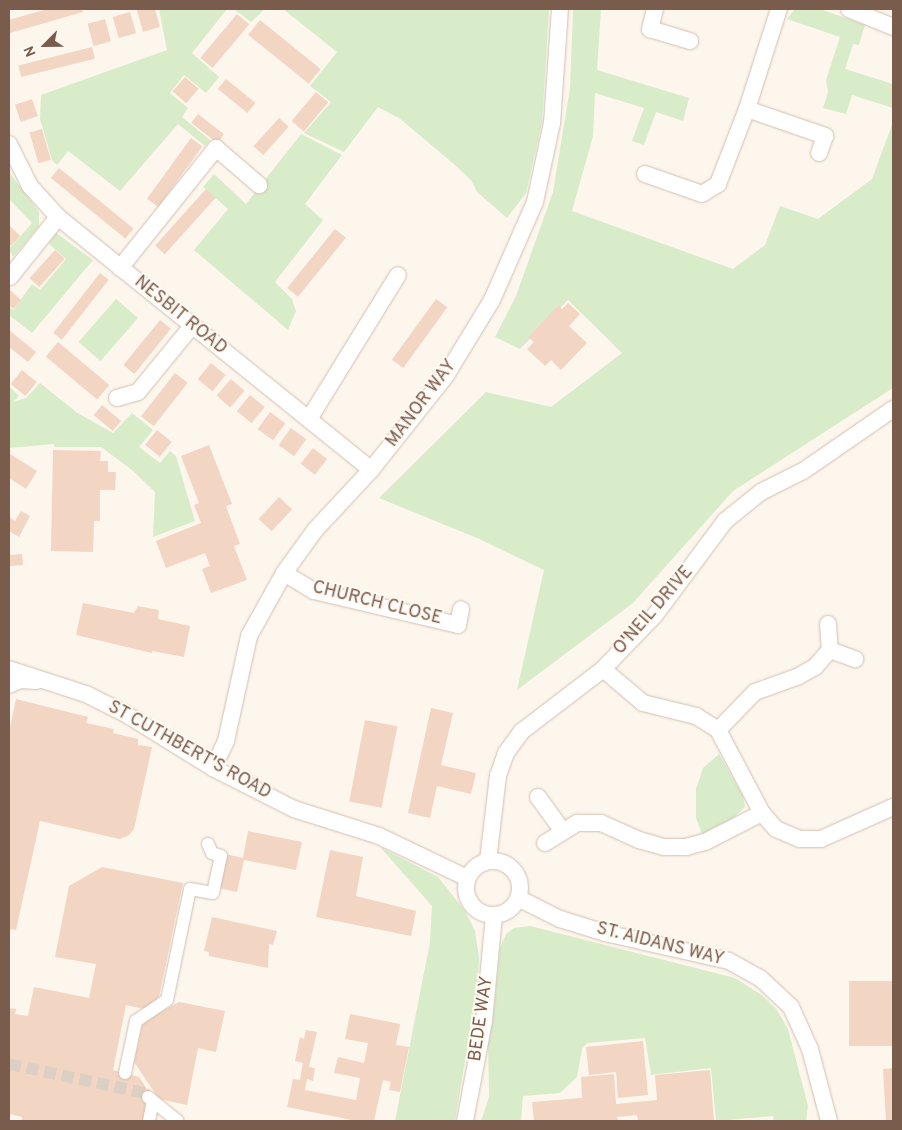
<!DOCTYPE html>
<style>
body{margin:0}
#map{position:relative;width:902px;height:1130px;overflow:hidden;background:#fdf6ec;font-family:Overpass,sans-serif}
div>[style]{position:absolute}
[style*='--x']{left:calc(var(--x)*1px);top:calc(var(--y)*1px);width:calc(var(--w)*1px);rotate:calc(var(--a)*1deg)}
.green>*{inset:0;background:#d8ecc9;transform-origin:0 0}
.building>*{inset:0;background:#f3d5c3;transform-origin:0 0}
.pedestrian-tunnel>*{height:12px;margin-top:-6px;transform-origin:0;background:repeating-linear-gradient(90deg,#dcd0c4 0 12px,transparent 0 18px)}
.roads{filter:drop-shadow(0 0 1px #d1beb0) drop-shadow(0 0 1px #d1beb0)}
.pedestrian>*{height:12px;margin:-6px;padding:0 6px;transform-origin:6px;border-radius:6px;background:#fff}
.minor>*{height:16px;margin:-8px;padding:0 8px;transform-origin:8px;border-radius:8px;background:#fff}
.minor>.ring{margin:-8px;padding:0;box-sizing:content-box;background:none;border:16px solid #fff;border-radius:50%}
span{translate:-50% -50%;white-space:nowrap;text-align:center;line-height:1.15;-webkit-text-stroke:4px #fffaf3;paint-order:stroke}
.street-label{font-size:18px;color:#7a5c4d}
.frame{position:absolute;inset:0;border:10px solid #7a5c4d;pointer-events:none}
.north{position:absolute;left:20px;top:20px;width:50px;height:50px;-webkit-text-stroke:4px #fffaf3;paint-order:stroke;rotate:247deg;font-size:14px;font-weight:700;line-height:20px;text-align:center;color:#7a5c4d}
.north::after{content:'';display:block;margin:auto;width:18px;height:22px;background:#7a5c4d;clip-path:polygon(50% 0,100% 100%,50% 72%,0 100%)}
</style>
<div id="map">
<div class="green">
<i style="clip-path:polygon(159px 9px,227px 9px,192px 53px,219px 77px,206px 93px,184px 75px,170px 93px,188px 108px,182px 117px,210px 140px,205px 146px,178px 124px,120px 191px,68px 151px,57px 165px,52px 160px,40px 119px,41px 95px,167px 50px)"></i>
<i style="clip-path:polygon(234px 9px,265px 9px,251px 22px)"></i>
<i style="clip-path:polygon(283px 9px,549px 9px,542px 123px,526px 193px,507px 218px,477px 192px,471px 180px,455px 165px,399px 118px,378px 107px,344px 152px,304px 133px,331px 102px,310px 86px,337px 52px)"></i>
<i style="clip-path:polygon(573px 9px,601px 9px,597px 70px,689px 98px,683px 121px,656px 112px,644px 145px,632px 141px,644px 108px,595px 93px,593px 136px,572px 211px,733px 269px,765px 245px,780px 206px,818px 219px,872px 179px,893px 122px,893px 388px,733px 491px,633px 603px,517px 690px,544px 570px,477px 538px,379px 498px,486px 392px,551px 407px,622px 353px,568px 300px,520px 349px,495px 337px,516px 296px,553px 192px,570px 88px)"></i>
<i style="clip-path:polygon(795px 9px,820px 9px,865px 25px,859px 45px,853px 44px,845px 69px,893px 84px,893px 108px,852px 95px,846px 114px,823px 108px,828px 92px,826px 80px,840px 37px,787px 19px)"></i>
<i style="clip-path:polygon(301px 134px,342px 155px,305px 204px,323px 220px,275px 282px,292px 299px,296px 311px,288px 330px,194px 250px,228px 209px,203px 187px,214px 174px,246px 204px)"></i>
<i style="clip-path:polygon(9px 172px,39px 212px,39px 226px,13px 257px,9px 249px,32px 223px,9px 199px)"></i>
<i style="clip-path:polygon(56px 233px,93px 260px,32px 333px,9px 315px,9px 307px,13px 310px,32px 284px,40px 290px,66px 259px,49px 244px)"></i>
<i style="left:116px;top:299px;width:29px;height:57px;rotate:41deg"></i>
<i style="clip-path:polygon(40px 383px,76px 412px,113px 433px,132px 413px,153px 430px,139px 447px,160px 463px,170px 451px,176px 456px,195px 521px,153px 537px,155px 492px,132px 470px,101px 447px,54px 447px,54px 444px,9px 448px,9px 386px,19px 396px,13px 402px,26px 398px)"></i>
<i style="clip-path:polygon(719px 754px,743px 796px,745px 807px,732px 819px,702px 834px,696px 818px,696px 789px,703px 768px)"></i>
<i style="clip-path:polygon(380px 847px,438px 877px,465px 911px,475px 931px,479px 958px,477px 989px,455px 1121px,395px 1121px,430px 942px,432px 906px)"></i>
<i style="clip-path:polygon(530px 926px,735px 978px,763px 996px,777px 1010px,788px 1029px,808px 1106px,806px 1121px,774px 1121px,773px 1116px,716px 1121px,711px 1068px,651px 1075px,645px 1038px,587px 1043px,582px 1049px,577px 1077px,560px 1093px,523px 1096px,521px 1121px,481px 1121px,489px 1097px,488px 1039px,494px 1008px,500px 948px,506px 934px,514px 928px)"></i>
</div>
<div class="building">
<i style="clip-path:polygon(47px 9px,82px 9px,83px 12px,10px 33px,9px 20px)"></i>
<i style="clip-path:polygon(155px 9px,160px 27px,143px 32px,137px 10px)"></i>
<i style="left:130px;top:12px;width:22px;height:18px;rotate:74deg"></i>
<i style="left:237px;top:14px;width:16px;height:57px;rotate:40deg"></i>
<i style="left:105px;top:19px;width:23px;height:18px;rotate:75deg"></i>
<i style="left:260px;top:20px;width:78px;height:19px;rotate:39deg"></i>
<i style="left:92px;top:47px;width:12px;height:76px;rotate:76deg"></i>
<i style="left:185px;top:77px;width:18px;height:19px;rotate:41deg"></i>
<i style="left:226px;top:79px;width:38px;height:13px;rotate:39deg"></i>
<i style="left:316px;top:92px;width:16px;height:38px;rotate:40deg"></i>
<i style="left:32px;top:99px;width:18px;height:18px;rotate:71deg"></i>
<i style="left:198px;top:114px;width:33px;height:11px;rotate:38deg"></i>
<i style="left:279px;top:118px;width:13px;height:38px;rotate:42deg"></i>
<i style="left:42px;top:129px;width:32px;height:13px;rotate:74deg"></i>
<i style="left:191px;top:138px;width:14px;height:75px;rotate:36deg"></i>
<i style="left:59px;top:168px;width:96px;height:13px;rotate:39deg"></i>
<i style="left:206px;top:189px;width:13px;height:76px;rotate:42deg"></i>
<i style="clip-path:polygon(9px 225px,20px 236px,11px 246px,9px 244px)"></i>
<i style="left:335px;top:229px;width:14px;height:76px;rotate:39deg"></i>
<i style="left:55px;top:250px;width:13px;height:38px;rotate:42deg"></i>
<i style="left:100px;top:273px;width:11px;height:76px;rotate:38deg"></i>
<i style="clip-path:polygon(9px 289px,21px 300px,13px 309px,9px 305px)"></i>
<i style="left:436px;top:299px;width:14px;height:75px;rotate:36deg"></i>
<i style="clip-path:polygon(568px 303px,580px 314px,569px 326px,587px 343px,561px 370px,551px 360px,545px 366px,527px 349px,534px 342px,528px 337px,559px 305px,562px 309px)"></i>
<i style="left:160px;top:320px;width:14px;height:58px;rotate:39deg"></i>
<i style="clip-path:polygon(9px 330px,36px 352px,28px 362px,9px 347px)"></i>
<i style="left:58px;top:342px;width:67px;height:19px;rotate:40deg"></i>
<i style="left:211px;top:363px;width:19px;height:21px;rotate:39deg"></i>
<i style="left:22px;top:370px;width:19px;height:18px;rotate:39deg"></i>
<i style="left:175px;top:373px;width:16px;height:55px;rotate:38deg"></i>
<i style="left:231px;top:379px;width:18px;height:22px;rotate:41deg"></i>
<i style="left:250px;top:395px;width:19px;height:21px;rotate:39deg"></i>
<i style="left:102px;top:405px;width:25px;height:13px;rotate:40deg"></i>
<i style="left:270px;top:412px;width:19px;height:21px;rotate:36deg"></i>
<i style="left:291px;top:428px;width:19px;height:21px;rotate:36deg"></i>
<i style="left:157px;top:430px;width:19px;height:19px;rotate:39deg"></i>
<i style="clip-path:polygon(209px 445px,232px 504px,226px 506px,240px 544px,234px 546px,247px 580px,211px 593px,202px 569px,210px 566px,205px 553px,166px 568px,156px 541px,201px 523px,194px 505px,199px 503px,181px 456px)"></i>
<i style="left:313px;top:448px;width:18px;height:20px;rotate:38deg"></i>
<i style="clip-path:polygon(53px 450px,101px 451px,100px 461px,108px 461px,108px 472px,116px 472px,115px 490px,100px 490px,100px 521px,94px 521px,93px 552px,51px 551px)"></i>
<i style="clip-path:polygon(10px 454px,37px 471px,26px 489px,9px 478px)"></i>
<i style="left:279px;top:497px;width:18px;height:30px;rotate:43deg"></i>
<i style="clip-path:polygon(21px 511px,30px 516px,19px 537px,9px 531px,9px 517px,15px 521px)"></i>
<i style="left:22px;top:554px;width:11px;height:13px;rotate:85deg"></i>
<i style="clip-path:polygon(83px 603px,134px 613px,138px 606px,159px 610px,158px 619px,190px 626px,184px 657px,152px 651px,152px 653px,76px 635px)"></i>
<i style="clip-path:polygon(16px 699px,88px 717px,86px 723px,114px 729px,113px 733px,138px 739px,138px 745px,152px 747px,134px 829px,129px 835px,120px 839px,40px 821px,16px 930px,9px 929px,9px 732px)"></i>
<i style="clip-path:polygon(431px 708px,453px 713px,441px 765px,476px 773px,471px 794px,437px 786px,430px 818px,408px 813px)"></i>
<i style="left:365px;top:720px;width:33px;height:83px;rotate:11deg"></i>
<i style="clip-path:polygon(248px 831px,302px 842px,296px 870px,244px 860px,237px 892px,218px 888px,225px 854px,243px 858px)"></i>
<i style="clip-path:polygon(330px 850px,363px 857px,356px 896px,416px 911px,411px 936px,316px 917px)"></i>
<i style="clip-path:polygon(102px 867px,183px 883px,159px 997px,144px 1009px,126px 1005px,113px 1070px,139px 1077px,149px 1092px,144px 1121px,21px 1121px,22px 1117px,9px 1114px,9px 1008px,16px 1009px,15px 1014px,28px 1016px,34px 987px,89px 998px,96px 964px,55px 957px,69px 886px)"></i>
<i style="clip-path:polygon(212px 917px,277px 931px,273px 945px,269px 944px,268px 968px,209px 956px,209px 952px,204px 951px)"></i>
<i style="left:893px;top:981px;width:65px;height:44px;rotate:90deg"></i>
<i style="clip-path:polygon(179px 1002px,225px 1011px,216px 1052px,198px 1048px,187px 1105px,159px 1099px,134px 1062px,143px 1022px)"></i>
<i style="clip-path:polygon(350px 1014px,400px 1024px,396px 1045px,409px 1047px,400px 1092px,389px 1090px,391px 1082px,383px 1080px,374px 1121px,357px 1121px,287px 1107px,293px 1079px,300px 1080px,303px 1063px,295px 1061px,300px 1037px,304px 1039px,306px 1030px,317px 1032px,309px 1067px,315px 1068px,313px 1081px,307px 1079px,305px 1090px,356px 1100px,360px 1078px,334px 1073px,338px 1057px,364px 1063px,368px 1043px,345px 1039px)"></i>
<i style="clip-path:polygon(643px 1041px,648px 1095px,618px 1098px,616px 1072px,589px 1075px,586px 1047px)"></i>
<i style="clip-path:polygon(893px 1068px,893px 1121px,886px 1121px,883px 1069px)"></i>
<i style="clip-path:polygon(710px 1070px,714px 1121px,638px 1121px,637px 1115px,617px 1117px,618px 1121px,534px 1121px,532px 1102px,582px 1098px,581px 1077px,614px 1074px,616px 1104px,657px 1100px,655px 1075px)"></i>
</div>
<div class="pedestrian-tunnel">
<i style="--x:9;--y:1064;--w:138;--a:12.1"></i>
<i style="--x:144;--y:1093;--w:6;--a:45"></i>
</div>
<div class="roads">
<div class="pedestrian">
<i style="--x:125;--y:1073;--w:53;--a:-78.1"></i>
<i style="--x:136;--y:1021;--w:37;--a:-34"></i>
<i style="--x:167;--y:1000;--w:113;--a:-78.3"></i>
<i style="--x:190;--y:889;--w:23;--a:10"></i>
<i style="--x:213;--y:893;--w:38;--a:-78"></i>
<i style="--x:221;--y:856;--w:9;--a:-162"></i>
<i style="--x:212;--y:853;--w:10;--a:-114"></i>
<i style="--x:148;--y:1097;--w:38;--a:39"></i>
<i style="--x:149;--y:1121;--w:20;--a:-79"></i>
</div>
<div class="minor">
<i style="--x:655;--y:9;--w:21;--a:104"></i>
<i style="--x:650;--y:29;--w:42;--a:16.7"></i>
<i style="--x:849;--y:9;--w:48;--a:22.2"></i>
<i style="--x:747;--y:109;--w:83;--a:19.1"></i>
<i style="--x:825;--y:136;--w:18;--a:109"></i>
<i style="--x:9;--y:144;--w:47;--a:63.4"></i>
<i style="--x:30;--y:186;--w:42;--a:47.9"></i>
<i style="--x:58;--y:217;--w:402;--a:38.9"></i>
<i style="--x:645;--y:174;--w:60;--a:19.3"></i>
<i style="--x:702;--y:194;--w:19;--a:-32"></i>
<i style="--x:718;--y:184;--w:80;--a:-68.9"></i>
<i style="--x:747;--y:109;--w:105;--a:-72.3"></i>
<i style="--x:120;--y:268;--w:154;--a:-51.3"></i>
<i style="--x:216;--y:148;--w:57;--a:40.7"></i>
<i style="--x:10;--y:277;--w:77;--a:-51.3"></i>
<i style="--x:117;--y:398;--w:22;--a:-16"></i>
<i style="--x:138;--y:392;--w:85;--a:-50.7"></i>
<i style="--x:309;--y:419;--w:169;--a:-58.3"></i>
<i style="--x:284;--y:573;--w:35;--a:31"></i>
<i style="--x:314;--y:591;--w:148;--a:13.3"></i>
<i style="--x:458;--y:625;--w:16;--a:-79"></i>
<i style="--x:828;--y:624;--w:26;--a:86"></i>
<i style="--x:9;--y:669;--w:81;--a:18"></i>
<i style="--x:86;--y:694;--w:42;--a:26.6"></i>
<i style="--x:124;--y:713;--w:105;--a:31.7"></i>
<i style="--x:213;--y:768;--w:91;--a:26.8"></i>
<i style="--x:294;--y:809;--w:89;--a:17.6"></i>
<i style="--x:379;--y:836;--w:98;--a:25.5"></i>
<i style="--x:603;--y:669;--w:52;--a:40.4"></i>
<i style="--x:643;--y:703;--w:55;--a:13.8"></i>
<i style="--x:696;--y:716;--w:26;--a:32"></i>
<i style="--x:718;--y:730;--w:94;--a:62.1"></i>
<i style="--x:762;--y:813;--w:21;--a:49"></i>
<i style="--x:776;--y:829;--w:26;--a:23"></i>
<i style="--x:800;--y:839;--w:21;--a:0"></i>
<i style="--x:821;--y:839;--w:79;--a:-24"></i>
<i style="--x:9;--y:685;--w:12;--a:-24"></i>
<i style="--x:20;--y:680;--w:17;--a:3"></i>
<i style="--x:718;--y:730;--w:53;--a:-45.8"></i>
<i style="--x:755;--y:692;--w:45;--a:-19.7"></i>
<i style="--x:797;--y:677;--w:21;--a:-29"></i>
<i style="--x:815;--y:667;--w:23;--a:-49"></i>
<i style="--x:830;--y:650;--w:27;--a:20"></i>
<i style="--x:213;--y:768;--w:30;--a:-64"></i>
<i style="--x:226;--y:741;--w:107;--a:-77.6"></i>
<i style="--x:249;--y:636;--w:72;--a:-60.9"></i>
<i style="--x:284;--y:573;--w:54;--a:-54"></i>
<i style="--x:316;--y:529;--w:81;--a:-47"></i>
<i style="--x:371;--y:470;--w:119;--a:-51.5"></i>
<i style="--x:445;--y:377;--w:90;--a:-58.6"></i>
<i style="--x:492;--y:300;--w:107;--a:-66.3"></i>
<i style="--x:535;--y:202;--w:81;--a:-77.9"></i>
<i style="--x:552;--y:123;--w:114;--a:-86"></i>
<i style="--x:538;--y:797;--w:41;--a:54"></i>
<i style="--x:545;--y:843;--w:38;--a:-32"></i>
<i style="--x:577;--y:823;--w:24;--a:0"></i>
<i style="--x:601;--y:823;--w:42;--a:24.1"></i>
<i style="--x:639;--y:840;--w:26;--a:16"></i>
<i style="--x:664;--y:847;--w:22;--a:0"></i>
<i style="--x:686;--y:847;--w:20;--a:-15"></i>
<i style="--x:705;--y:842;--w:64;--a:-27"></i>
<i class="ring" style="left:466px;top:861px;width:38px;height:38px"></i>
<i style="--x:488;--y:861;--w:86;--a:-83.3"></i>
<i style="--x:498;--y:776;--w:24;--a:-71"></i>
<i style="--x:506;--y:753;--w:26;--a:-54"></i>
<i style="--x:521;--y:732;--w:103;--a:-37.5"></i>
<i style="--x:603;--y:669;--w:75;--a:-46.1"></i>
<i style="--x:655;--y:615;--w:117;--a:-53.3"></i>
<i style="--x:725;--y:521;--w:46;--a:-38.9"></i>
<i style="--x:761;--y:492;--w:47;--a:-26.6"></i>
<i style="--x:803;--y:471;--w:109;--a:-34.6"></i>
<i style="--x:518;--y:898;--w:47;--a:26.6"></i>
<i style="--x:560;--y:919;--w:47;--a:17.3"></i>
<i style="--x:605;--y:933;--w:127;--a:12.7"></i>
<i style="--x:729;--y:961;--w:35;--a:29"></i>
<i style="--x:760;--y:978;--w:42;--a:43.1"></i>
<i style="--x:791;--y:1007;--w:46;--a:65.7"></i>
<i style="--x:810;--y:1049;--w:74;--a:75.2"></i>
<i style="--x:465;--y:1121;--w:102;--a:-79.2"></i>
<i style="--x:484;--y:1021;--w:105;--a:-84.6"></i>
</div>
</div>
<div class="street-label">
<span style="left:180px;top:316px;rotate:39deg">NESBIT ROAD</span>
<span style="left:422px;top:404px;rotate:-53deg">MANOR WAY</span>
<span style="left:377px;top:604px;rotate:14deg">CHURCH CLOSE</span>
<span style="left:654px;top:611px;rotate:-49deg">O'NEIL DRIVE</span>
<span style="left:189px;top:751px;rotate:29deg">ST CUTHBERT'S ROAD</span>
<span style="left:660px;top:945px;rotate:14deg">ST. AIDANS WAY</span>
<span style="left:482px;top:1019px;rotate:-82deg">BEDE WAY</span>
</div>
<div class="frame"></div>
<div class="north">N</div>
</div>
